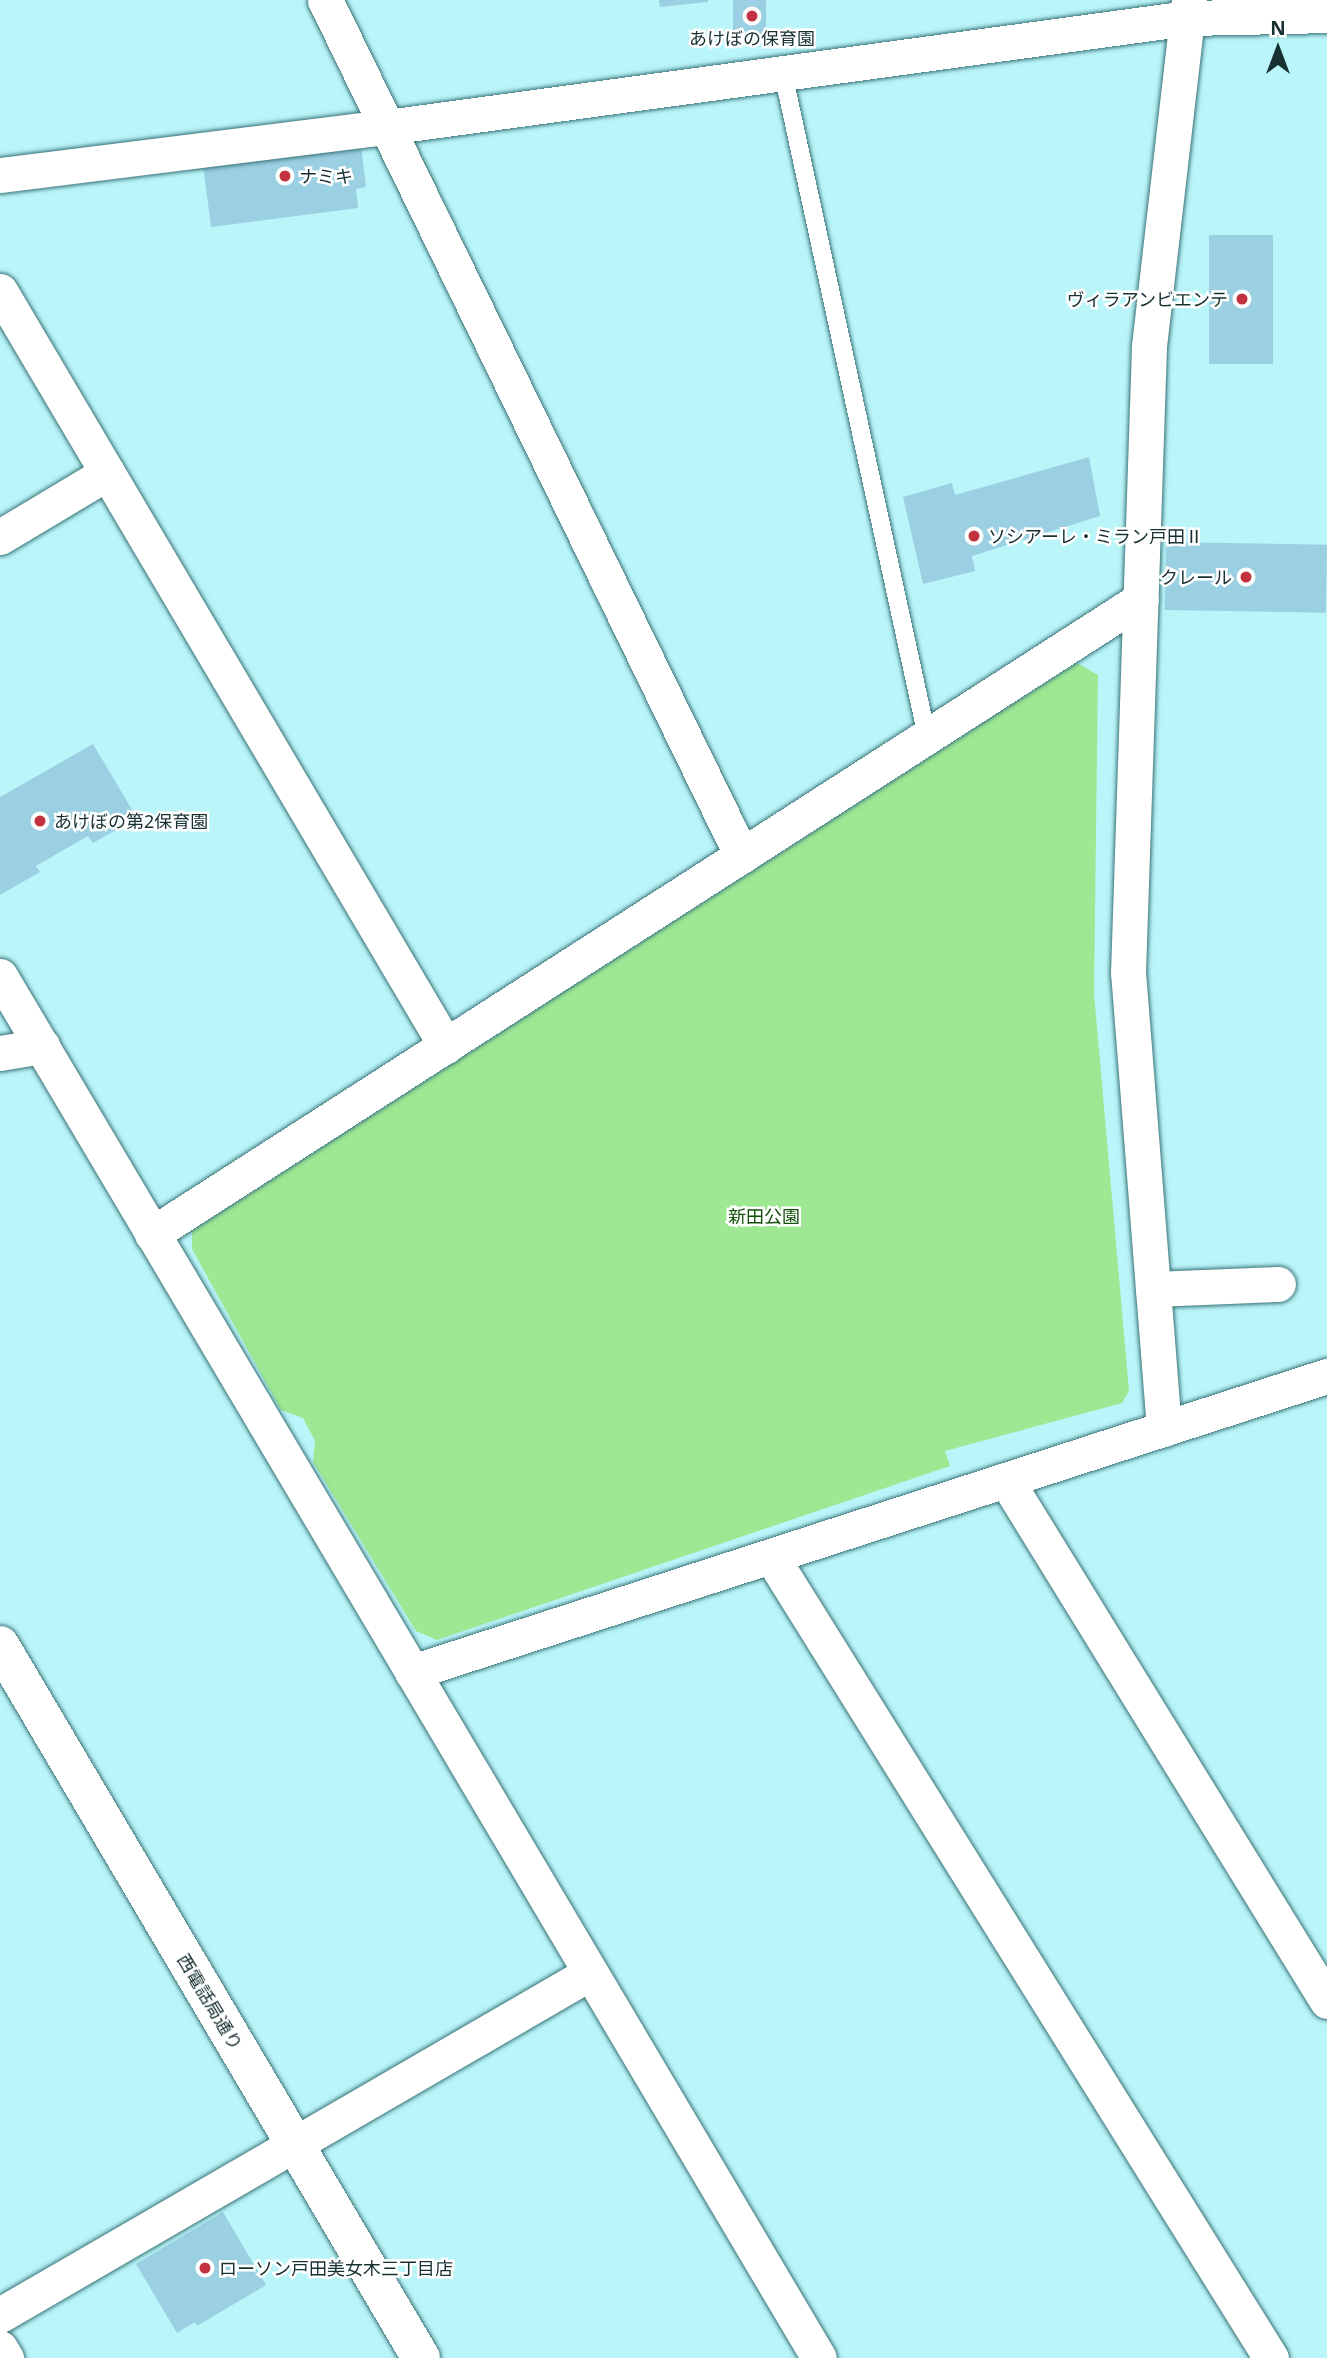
<!DOCTYPE html>
<meta charset="utf-8">
<style>
body{margin:0}
#map{position:relative;width:1327px;height:2358px;overflow:hidden;background:#b9f5f9;font-family:"Noto Sans","Noto Sans JP",sans-serif}
div>[style]{position:absolute}
[style*='--x']{left:calc(var(--x)*1px);top:calc(var(--y)*1px);width:calc(var(--w)*1px);rotate:calc(var(--a)*1deg)}
.green>*{inset:0;background:#9ee894}
.building>*{inset:0;background:#9bd0e3;transform-origin:0 0}
.roads{filter:drop-shadow(0 0 2px #397276) drop-shadow(0 0 2px #397276)}
.lane>*{height:18px;margin:-9px;padding:0 9px;transform-origin:9px;border-radius:9px;background:#fff}
.street>*{height:35px;margin:-17.5px;padding:0 17.5px;transform-origin:17.5px;border-radius:17.5px;background:#fff}
.secondary>*{height:38px;margin:-19px;padding:0 19px;transform-origin:19px;border-radius:19px;background:#fff}
.dots>*{width:19px;height:19px;translate:-50% -50%;box-sizing:border-box;border:4px solid #fff;border-radius:50%}
span{translate:-50% -50%;white-space:nowrap;text-align:center;line-height:1.15;-webkit-text-stroke:5px #fff;paint-order:stroke}
.poi-label{font-size:18px;color:#173031}
.left{translate:0 -50%;text-align:left}
.right{translate:-100% -50%;text-align:right}
.park-label{font-size:18px;color:#13500a}
.street-label{font-size:18px;color:#173031}
.north{position:absolute;left:1243px;top:14px;width:70px;height:70px;-webkit-text-stroke:5px #fff;paint-order:stroke;rotate:0deg;font-size:19px;font-weight:700;line-height:28px;text-align:center;color:#173031}
.north::after{content:'';display:block;margin:auto;width:24px;height:32px;background:#173031;clip-path:polygon(50% 0,100% 100%,50% 72%,0 100%)}
</style>
<div id="map">
<div class="green">
<i style="clip-path:polygon(1077px 663px,1098px 675px,1094px 993px,1129px 1391px,1122px 1403px,945px 1451px,950px 1466px,437px 1640px,416px 1631px,313px 1462px,315px 1441px,303px 1418px,281px 1410px,192px 1249px,192px 1231px)"></i>
</div>
<div class="building">
<i style="clip-path:polygon(659px 0,708px 0,708px 2px,660px 7px)"></i>
<i style="left:733px;top:0;width:33px;height:36px"></i>
<i style="clip-path:polygon(361px 145px,366px 187px,356px 189px,358px 208px,211px 227px,203px 165px)"></i>
<i style="left:1209px;top:235px;width:64px;height:129px"></i>
<i style="clip-path:polygon(1089px 457px,1100px 516px,972px 556px,975px 571px,923px 584px,903px 497px,952px 483px,955px 495px)"></i>
<i style="left:1166px;top:542px;width:161px;height:68px;rotate:1deg"></i>
<i style="clip-path:polygon(93px 744px,137px 818px,93px 843px,88px 836px,36px 866px,40px 872px,0 895px,0 797px)"></i>
<i style="clip-path:polygon(223px 2212px,266px 2285px,197px 2326px,195px 2322px,177px 2333px,136px 2264px)"></i>
</div>
<div class="roads">
<div class="lane">
<i style="--x:783;--y:73;--w:679;--a:77.76"></i>
</div>
<div class="street">
<i style="--x:325;--y:0;--w:952;--a:64.03"></i>
<i style="--x:0;--y:175;--w:390;--a:-7.1"></i>
<i style="--x:387;--y:127;--w:808;--a:-7.75"></i>
<i style="--x:1188;--y:18;--w:139;--a:-1.2"></i>
<i style="--x:0;--y:291;--w:877;--a:59.43"></i>
<i style="--x:0;--y:537;--w:125;--a:-30.9"></i>
<i style="--x:0;--y:976;--w:1606;--a:59.35"></i>
<i style="--x:0;--y:1053;--w:43;--a:-9.5"></i>
<i style="--x:152;--y:1234;--w:1175;--a:-32.7"></i>
<i style="--x:1153;--y:1289;--w:125;--a:-2.3"></i>
<i style="--x:1164;--y:1429;--w:457;--a:-94.5"></i>
<i style="--x:1128;--y:973;--w:627;--a:-88.08"></i>
<i style="--x:1149;--y:346;--w:348;--a:-83.4"></i>
<i style="--x:1006;--y:1480;--w:612;--a:58.36"></i>
<i style="--x:771;--y:1556;--w:945;--a:58.06"></i>
<i style="--x:412;--y:1672;--w:962;--a:-17.93"></i>
<i style="--x:0;--y:2315;--w:682;--a:-30.1"></i>
<i style="--x:0;--y:2348;--w:12;--a:59"></i>
</div>
<div class="secondary">
<i style="--x:0;--y:1645;--w:828;--a:59.44"></i>
</div>
</div>
<div class="dots">
<i style="left:752px;top:16px;background:#c3333f"></i>
<i style="left:285px;top:176px;background:#c3333f"></i>
<i style="left:1242px;top:299px;background:#c3333f"></i>
<i style="left:974px;top:536px;background:#c3333f"></i>
<i style="left:1246px;top:577px;background:#c3333f"></i>
<i style="left:40px;top:821px;background:#c3333f"></i>
<i style="left:205px;top:2268px;background:#c3333f"></i>
</div>
<div class="poi-label">
<span style="left:752px;top:38px">あけぼの保育園</span>
<span class="left" style="left:299px;top:176px">ナミキ</span>
<span class="right" style="left:1228px;top:299px">ヴィラアンビエンテ</span>
<span class="left" style="left:988px;top:536px">ソシアーレ・ミラン戸田Ⅱ</span>
<span class="right" style="left:1232px;top:577px">クレール</span>
<span class="left" style="left:54px;top:821px">あけぼの第2保育園</span>
<span class="left" style="left:219px;top:2268px">ローソン戸田美女木三丁目店</span>
</div>
<div class="park-label">
<span style="left:764px;top:1216px">新田公園</span>
</div>
<div class="street-label">
<span style="left:210px;top:2002px;rotate:59deg">西電話局通り</span>
</div>
<div class="north">N</div>
</div>
